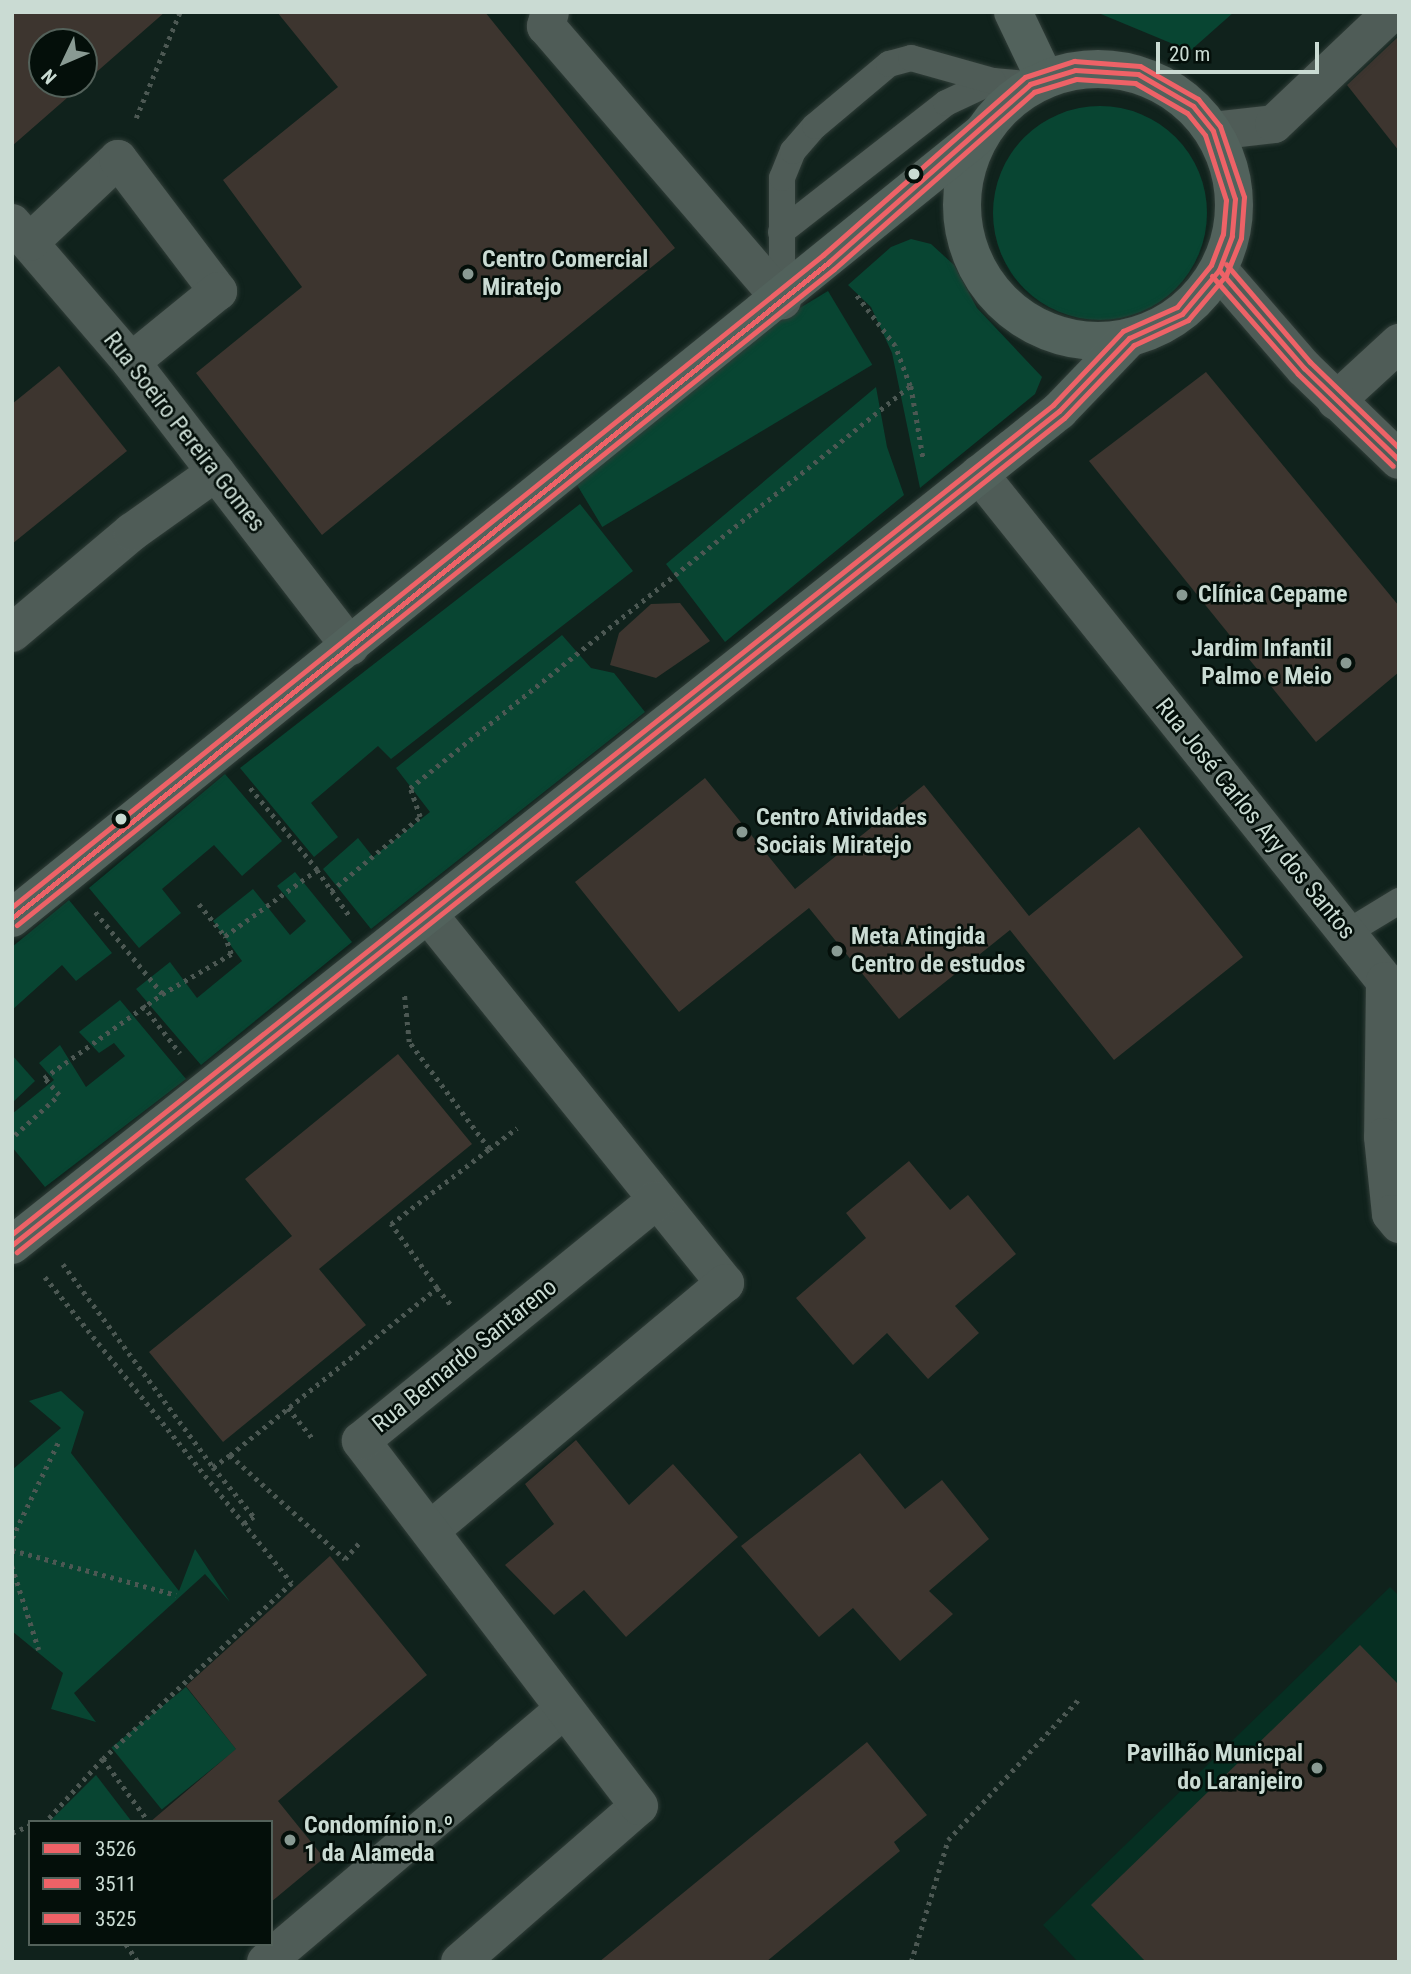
<!DOCTYPE html>
<meta charset="utf-8">
<style>
body{margin:0}
#map{position:relative;width:1411px;height:1974px;overflow:hidden;background:#10221c;font-family:"Roboto Condensed",sans-serif}
div>[style]{position:absolute}
[style*='--x']{left:calc(var(--x)*1px);top:calc(var(--y)*1px);width:calc(var(--w)*1px);rotate:calc(var(--a)*1deg)}
.built>*{inset:0;background:#062f22}
.green>*{inset:0;background:#084532;transform-origin:0 0}
.round{border-radius:50%}
.building>*{inset:0;background:#3d352f}
.path>*{height:4.5px;margin-top:-2.25px;transform-origin:0;background:repeating-linear-gradient(90deg,#4c5853 0 3.5px,transparent 0 8.5px)}
.roads{filter:drop-shadow(0 0 2px #303d38) drop-shadow(0 0 2px #303d38)}
.service>*{height:26px;margin:-13px;padding:0 13px;transform-origin:13px;border-radius:13px;background:#4f5c57}
.minor>*{height:38px;margin:-19px;padding:0 19px;transform-origin:19px;border-radius:19px;background:#4f5c57}
.tertiary>*{height:38px;margin:-19px;padding:0 19px;transform-origin:19px;border-radius:19px;background:#4f5c57}
.secondary>*{height:38px;margin:-19px;padding:0 19px;transform-origin:19px;border-radius:19px;background:#52625c}
.secondary>.ring{margin:-19px;padding:0;box-sizing:content-box;background:none;border:38px solid #52625c;border-radius:50%}
.bus-1>*{height:5px;margin:-2.5px;padding:0 2.5px;transform-origin:2.5px;border-radius:2.5px;background:#ee6267}
.bus-2>*{height:5px;margin:-2.5px;padding:0 2.5px;transform-origin:2.5px;border-radius:2.5px;background:#ee6267}
.bus-3>*{height:5px;margin:-2.5px;padding:0 2.5px;transform-origin:2.5px;border-radius:2.5px;background:#ee6267}
.dots>*{width:19px;height:19px;translate:-50% -50%;box-sizing:border-box;border:4px solid #040f0a;border-radius:50%}
span{translate:-50% -50%;white-space:nowrap;text-align:center;line-height:1.15;-webkit-text-stroke:5px #040f0a;paint-order:stroke}
.poi-label{font-size:24px;color:#cadbd3;font-weight:700}
.left{translate:0 -50%;text-align:left}
.right{translate:-100% -50%;text-align:right}
.street-label{font-size:24px;color:#cadbd3}
.frame{position:absolute;inset:0;border:14px solid #cadbd3;pointer-events:none}
.legend{position:absolute;left:28px;top:1820px;width:245px;height:126px;box-sizing:border-box;background:#040f0a;border:2px solid #53615a;margin:0;padding:9px 12px;list-style:none;font-size:21px;color:#cadbd3}
.legend li{display:flex;align-items:center;gap:14px;height:35px}
.legend b{width:35px;border:2px solid #53615a}
.north{position:absolute;left:28px;top:28px;width:70px;height:70px;box-sizing:border-box;background:#040f0a;border:2px solid #53615a;border-radius:50%;rotate:226deg;font-size:19px;font-weight:700;line-height:28px;text-align:center;color:#cadbd3}
.north::after{content:'';display:block;margin:auto;width:24px;height:32px;background:#899a93;clip-path:polygon(50% 0,100% 100%,50% 72%,0 100%)}
.scale{position:absolute;left:1156px;top:42px;width:163px;height:32px;box-sizing:border-box;border:4px solid #cadbd3;border-top:0;padding-left:9px;font-size:21px;line-height:24px;white-space:nowrap;color:#cadbd3;-webkit-text-stroke:5px #040f0a;paint-order:stroke}
</style>
<div id="map">
<div class="built">
<i style="clip-path:polygon(1390px 1587px,1399px 1596px,1399px 1962px,1078px 1962px,1043px 1925px)"></i>
</div>
<div class="green">
<i style="clip-path:polygon(1096px 12px,1234px 12px,1190px 51px)"></i>
<i class="round" style="left:993px;top:106px;width:214px;height:214px"></i>
<i style="clip-path:polygon(911px 239px,931px 244px,954px 265px,977px 308px,1042px 377px,1035px 394px,920px 488px,892px 353px,871px 307px,848px 285px,891px 247px)"></i>
<i style="left:828px;top:291px;width:86px;height:315px;rotate:59deg"></i>
<i style="clip-path:polygon(876px 387px,887px 447px,904px 495px,725px 642px,666px 564px)"></i>
<i style="clip-path:polygon(580px 504px,633px 571px,391px 759px,378px 746px,311px 803px,338px 837px,314px 857px,240px 768px)"></i>
<i style="clip-path:polygon(562px 635px,591px 668px,614px 673px,645px 712px,371px 929px,323px 869px,358px 838px,373px 857px,430px 812px,396px 768px)"></i>
<i style="clip-path:polygon(225px 774px,282px 841px,242px 876px,214px 845px,162px 889px,181px 913px,139px 948px,89px 888px)"></i>
<i style="clip-path:polygon(295px 872px,352px 942px,201px 1065px,136px 989px,170px 962px,197px 998px,242px 961px,213px 921px,253px 889px,290px 935px,306px 921px,277px 886px)"></i>
<i style="clip-path:polygon(69px 900px,112px 953px,76px 981px,62px 965px,12px 1010px,12px 947px)"></i>
<i style="clip-path:polygon(120px 1000px,186px 1079px,45px 1187px,12px 1147px,12px 1114px,54px 1080px,39px 1063px,60px 1045px,86px 1087px,125px 1056px,114px 1043px,99px 1053px,79px 1032px)"></i>
<i style="clip-path:polygon(12px 1055px,35px 1081px,13px 1102px,12px 1101px)"></i>
<i style="clip-path:polygon(61px 1391px,84px 1412px,71px 1453px,179px 1591px,195px 1549px,230px 1602px,205px 1574px,74px 1693px,96px 1722px,51px 1709px,63px 1673px,12px 1631px,12px 1470px,61px 1428px,29px 1401px)"></i>
<i style="left:186px;top:1687px;width:80px;height:96px;rotate:51deg"></i>
<i style="clip-path:polygon(96px 1775px,132px 1822px,49px 1822px)"></i>
</div>
<div class="building">
<i style="clip-path:polygon(12px 12px,165px 12px,84px 83px,84px 42px,42px 42px,42px 84px,83px 84px,12px 146px)"></i>
<i style="clip-path:polygon(277px 12px,485px 12px,675px 248px,322px 535px,196px 373px,302px 287px,223px 180px,338px 87px)"></i>
<i style="clip-path:polygon(1399px 36px,1399px 151px,1347px 85px)"></i>
<i style="clip-path:polygon(59px 366px,127px 451px,12px 544px,12px 404px)"></i>
<i style="clip-path:polygon(1206px 372px,1399px 606px,1399px 672px,1316px 742px,1089px 461px)"></i>
<i style="clip-path:polygon(680px 603px,710px 641px,656px 678px,610px 665px,619px 633px,651px 604px)"></i>
<i style="clip-path:polygon(705px 778px,795px 889px,924px 785px,1029px 916px,1139px 827px,1243px 957px,1114px 1060px,1010px 930px,899px 1019px,809px 908px,679px 1012px,575px 882px)"></i>
<i style="clip-path:polygon(398px 1054px,472px 1144px,319px 1269px,366px 1325px,223px 1442px,149px 1352px,292px 1236px,245px 1179px)"></i>
<i style="clip-path:polygon(909px 1161px,950px 1210px,968px 1195px,1016px 1254px,955px 1306px,979px 1333px,928px 1379px,887px 1333px,853px 1365px,796px 1298px,866px 1238px,846px 1213px)"></i>
<i style="clip-path:polygon(576px 1440px,629px 1505px,673px 1464px,738px 1537px,626px 1637px,584px 1590px,554px 1615px,505px 1565px,554px 1524px,525px 1484px)"></i>
<i style="clip-path:polygon(860px 1453px,905px 1509px,942px 1480px,989px 1539px,929px 1591px,953px 1614px,900px 1661px,853px 1608px,819px 1637px,741px 1546px)"></i>
<i style="clip-path:polygon(330px 1556px,427px 1675px,278px 1801px,324px 1858px,271px 1902px,271px 1822px,150px 1822px,236px 1749px,186px 1686px)"></i>
<i style="clip-path:polygon(1360px 1645px,1399px 1685px,1399px 1962px,1146px 1962px,1091px 1905px)"></i>
<i style="clip-path:polygon(867px 1742px,927px 1815px,894px 1842px,900px 1851px,766px 1962px,599px 1962px)"></i>
</div>
<div class="path">
<i style="--x:136;--y:118;--w:115;--a:-67.5"></i>
<i style="--x:911;--y:386;--w:72;--a:80.4"></i>
<i style="--x:317;--y:870;--w:55;--a:54.6"></i>
<i style="--x:331;--y:891;--w:116;--a:-39.7"></i>
<i style="--x:420;--y:817;--w:31;--a:-109"></i>
<i style="--x:410;--y:788;--w:642;--a:-38.8"></i>
<i style="--x:910;--y:386;--w:43;--a:-110.6"></i>
<i style="--x:895;--y:346;--w:64;--a:-127.4"></i>
<i style="--x:199;--y:904;--w:41;--a:50.9"></i>
<i style="--x:162;--y:994;--w:80;--a:-30.1"></i>
<i style="--x:231;--y:954;--w:19;--a:-108"></i>
<i style="--x:225;--y:936;--w:113;--a:-35.7"></i>
<i style="--x:317;--y:870;--w:106;--a:-129.3"></i>
<i style="--x:143;--y:1005;--w:61;--a:52.4"></i>
<i style="--x:12;--y:1131;--w:6;--a:90"></i>
<i style="--x:15;--y:1135;--w:59;--a:-42.3"></i>
<i style="--x:59;--y:1095;--w:23;--a:-131"></i>
<i style="--x:44;--y:1078;--w:145;--a:-35.4"></i>
<i style="--x:162;--y:994;--w:107;--a:-129.3"></i>
<i style="--x:489;--y:1149;--w:35;--a:-37"></i>
<i style="--x:63;--y:1264;--w:252;--a:53.5"></i>
<i style="--x:213;--y:1467;--w:21;--a:-35"></i>
<i style="--x:230;--y:1455;--w:155;--a:42.1"></i>
<i style="--x:345;--y:1559;--w:21;--a:-49"></i>
<i style="--x:45;--y:1277;--w:393;--a:51.1"></i>
<i style="--x:292;--y:1583;--w:258;--a:137"></i>
<i style="--x:103;--y:1759;--w:85;--a:132.1"></i>
<i style="--x:437;--y:1288;--w:23;--a:50"></i>
<i style="--x:288;--y:1408;--w:41;--a:50.9"></i>
<i style="--x:230;--y:1455;--w:266;--a:-38.9"></i>
<i style="--x:437;--y:1288;--w:79;--a:-125.7"></i>
<i style="--x:391;--y:1224;--w:123;--a:-37.4"></i>
<i style="--x:489;--y:1149;--w:134;--a:-126.8"></i>
<i style="--x:409;--y:1042;--w:49;--a:-95.8"></i>
<i style="--x:213;--y:1467;--w:65;--a:50.6"></i>
<i style="--x:254;--y:1517;--w:12;--a:145"></i>
<i style="--x:12;--y:1538;--w:106;--a:-64.2"></i>
<i style="--x:12;--y:1550;--w:170;--a:15.3"></i>
<i style="--x:12;--y:1566;--w:88;--a:72.2"></i>
<i style="--x:103;--y:1759;--w:78;--a:53.9"></i>
<i style="--x:12;--y:1833;--w:20;--a:-24"></i>
<i style="--x:126;--y:1944;--w:22;--a:56"></i>
<i style="--x:911;--y:1962;--w:127;--a:-73.1"></i>
<i style="--x:948;--y:1840;--w:192;--a:-47.1"></i>
</div>
<div class="roads">
<div class="service">
<i style="--x:781;--y:232;--w:209;--a:-38"></i>
<i style="--x:946;--y:103;--w:52;--a:-25.1"></i>
<i style="--x:993;--y:81;--w:37;--a:5"></i>
<i style="--x:782;--y:300;--w:122;--a:-90"></i>
<i style="--x:782;--y:178;--w:29;--a:-68"></i>
<i style="--x:793;--y:151;--w:33;--a:-49"></i>
<i style="--x:815;--y:126;--w:97;--a:-40"></i>
<i style="--x:889;--y:64;--w:23;--a:-15"></i>
<i style="--x:911;--y:58;--w:85;--a:15.7"></i>
<i style="--x:1348;--y:932;--w:60;--a:-31.3"></i>
</div>
<div class="minor">
<i style="--x:550;--y:12;--w:15;--a:106"></i>
<i style="--x:546;--y:26;--w:362;--a:49.3"></i>
<i style="--x:1213;--y:131;--w:61;--a:-6.5"></i>
<i style="--x:1274;--y:124;--w:163;--a:-43.5"></i>
<i style="--x:12;--y:223;--w:183;--a:49.4"></i>
<i style="--x:131;--y:362;--w:359;--a:52.4"></i>
<i style="--x:30;--y:242;--w:121;--a:-43.3"></i>
<i style="--x:118;--y:159;--w:166;--a:52.9"></i>
<i style="--x:218;--y:291;--w:112;--a:140.8"></i>
<i style="--x:1336;--y:401;--w:86;--a:-42.6"></i>
<i style="--x:979;--y:474;--w:650;--a:51.31"></i>
<i style="--x:1385;--y:981;--w:156;--a:90.7"></i>
<i style="--x:1383;--y:1137;--w:77;--a:84.1"></i>
<i style="--x:1391;--y:1214;--w:13;--a:51"></i>
<i style="--x:12;--y:633;--w:157;--a:-40.1"></i>
<i style="--x:132;--y:532;--w:103;--a:-35.5"></i>
<i style="--x:428;--y:914;--w:474;--a:51.2"></i>
<i style="--x:725;--y:1283;--w:381;--a:140"></i>
<i style="--x:266;--y:1962;--w:390;--a:-40.3"></i>
<i style="--x:460;--y:1962;--w:237;--a:-41.1"></i>
<i style="--x:639;--y:1806;--w:459;--a:-127.3"></i>
<i style="--x:361;--y:1441;--w:381;--a:-39.2"></i>
</div>
<div class="tertiary">
<i style="--x:1219;--y:270;--w:130;--a:49.1"></i>
<i style="--x:1304;--y:368;--w:132;--a:44.1"></i>
</div>
<div class="secondary">
<i style="--x:1013;--y:12;--w:74;--a:64.5"></i>
<i class="ring" style="left:962px;top:69px;width:234px;height:234px"></i>
<i style="--x:12;--y:918;--w:1249;--a:-38.99"></i>
<i style="--x:12;--y:1245;--w:1339;--a:-38.54"></i>
<i style="--x:1059;--y:411;--w:101;--a:-46.2"></i>
</div>
</div>
<div class="bus-1">
<i style="--x:1219;--y:270;--w:130;--a:49.1"></i>
<i style="--x:1304;--y:368;--w:132;--a:44.1"></i>
<i style="--x:12;--y:918;--w:1048;--a:-38.76"></i>
<i style="--x:829;--y:262;--w:268;--a:-41.5"></i>
<i style="--x:1030;--y:84;--w:47;--a:-17.3"></i>
<i style="--x:1075;--y:70;--w:63;--a:3.6"></i>
<i style="--x:1138;--y:74;--w:64;--a:30.2"></i>
<i style="--x:1193;--y:106;--w:32;--a:51"></i>
<i style="--x:1213;--y:131;--w:71;--a:72.1"></i>
<i style="--x:1235;--y:199;--w:37;--a:95"></i>
<i style="--x:1232;--y:236;--w:36;--a:111"></i>
<i style="--x:1219;--y:270;--w:57;--a:130.1"></i>
<i style="--x:1182;--y:314;--w:58;--a:155.6"></i>
<i style="--x:1129;--y:338;--w:101;--a:133.8"></i>
<i style="--x:1059;--y:411;--w:1339;--a:141.46"></i>
</div>
<div class="bus-2">
<i style="--x:1212;--y:276;--w:130;--a:48.7"></i>
<i style="--x:1298;--y:374;--w:132;--a:44.1"></i>
<i style="--x:12;--y:1234;--w:1331;--a:-38.53"></i>
<i style="--x:1053;--y:405;--w:102;--a:-46.6"></i>
<i style="--x:1123;--y:331;--w:59;--a:-24"></i>
<i style="--x:1177;--y:307;--w:54;--a:-51"></i>
<i style="--x:1211;--y:265;--w:33;--a:-69"></i>
<i style="--x:1223;--y:234;--w:34;--a:-85"></i>
<i style="--x:1226;--y:200;--w:68;--a:-107.9"></i>
<i style="--x:1205;--y:135;--w:28;--a:-129"></i>
<i style="--x:1187;--y:113;--w:60;--a:-150"></i>
<i style="--x:1135;--y:83;--w:59;--a:-176.1"></i>
<i style="--x:1076;--y:79;--w:44;--a:162.8"></i>
<i style="--x:1034;--y:92;--w:267;--a:138.5"></i>
<i style="--x:834;--y:269;--w:1048;--a:141.24"></i>
</div>
<div class="bus-3">
<i style="--x:1226;--y:264;--w:129;--a:49.4"></i>
<i style="--x:1310;--y:362;--w:124;--a:44"></i>
<i style="--x:12;--y:907;--w:1041;--a:-38.8"></i>
<i style="--x:823;--y:255;--w:269;--a:-41.4"></i>
<i style="--x:1025;--y:77;--w:52;--a:-18.1"></i>
<i style="--x:1074;--y:61;--w:66;--a:4.3"></i>
<i style="--x:1140;--y:66;--w:67;--a:29.6"></i>
<i style="--x:1198;--y:99;--w:35;--a:51"></i>
<i style="--x:1220;--y:126;--w:75;--a:71.3"></i>
<i style="--x:1244;--y:197;--w:41;--a:94.2"></i>
<i style="--x:1241;--y:238;--w:40;--a:112"></i>
<i style="--x:1226;--y:275;--w:59;--a:130.2"></i>
<i style="--x:1188;--y:320;--w:60;--a:155.2"></i>
<i style="--x:1134;--y:345;--w:101;--a:133.8"></i>
<i style="--x:1064;--y:418;--w:1339;--a:141.46"></i>
</div>
<div class="dots">
<i style="left:914px;top:174px;background:#cadbd3"></i>
<i style="left:468px;top:274px;background:#899a93"></i>
<i style="left:1182px;top:595px;background:#899a93"></i>
<i style="left:1346px;top:663px;background:#899a93"></i>
<i style="left:121px;top:819px;background:#cadbd3"></i>
<i style="left:742px;top:832px;background:#899a93"></i>
<i style="left:837px;top:951px;background:#899a93"></i>
<i style="left:1317px;top:1768px;background:#899a93"></i>
<i style="left:290px;top:1840px;background:#899a93"></i>
</div>
<div class="poi-label">
<span class="left" style="left:482px;top:274px">Centro Comercial<br>Miratejo</span>
<span class="left" style="left:1198px;top:595px">Clínica Cepame</span>
<span class="right" style="left:1332px;top:663px">Jardim Infantil<br>Palmo e Meio</span>
<span class="left" style="left:756px;top:832px">Centro Atividades<br>Sociais Miratejo</span>
<span class="left" style="left:851px;top:951px">Meta Atingida<br>Centro de estudos</span>
<span class="right" style="left:1303px;top:1768px">Pavilhão Municpal<br>do Laranjeiro</span>
<span class="left" style="left:304px;top:1840px">Condomínio n.º<br>1 da Alameda</span>
</div>
<div class="street-label">
<span style="left:184px;top:432px;rotate:52deg">Rua Soeiro Pereira Gomes</span>
<span style="left:1255px;top:819px;rotate:51deg">Rua José Carlos Ary dos Santos</span>
<span style="left:465px;top:1356px;rotate:-39deg">Rua Bernardo Santareno</span>
</div>
<div class="frame"></div>
<ul class="legend">
<li><b style="height:9px;background:#ee6267"></b>3526</li>
<li><b style="height:9px;background:#ee6267"></b>3511</li>
<li><b style="height:9px;background:#ee6267"></b>3525</li>
</ul>
<div class="north">N</div>
<div class="scale">20 m</div>
</div>
